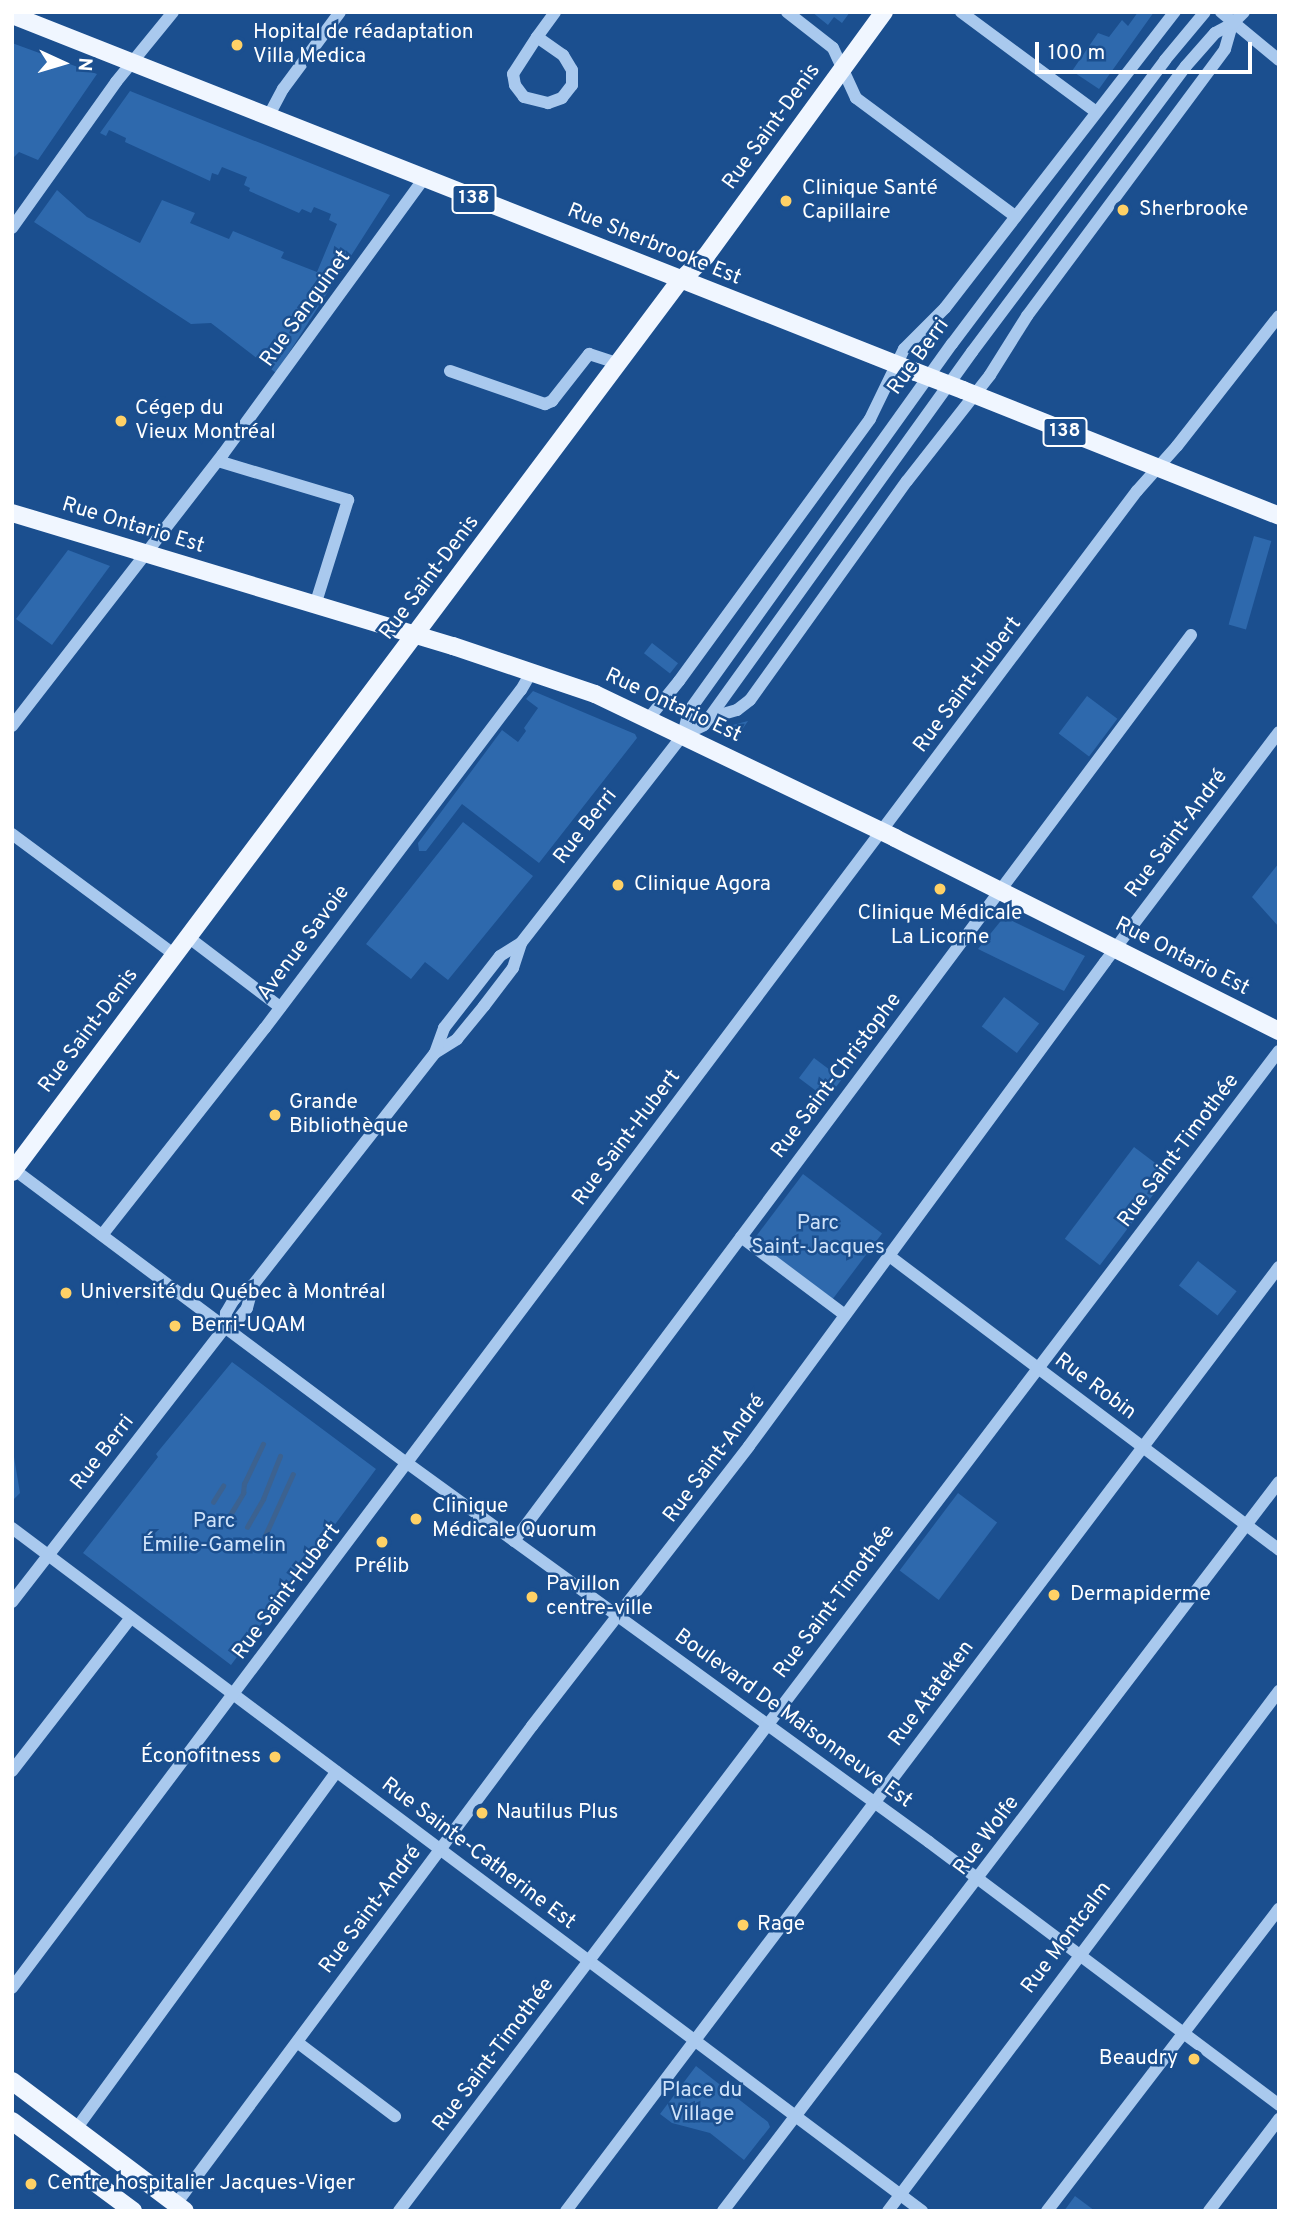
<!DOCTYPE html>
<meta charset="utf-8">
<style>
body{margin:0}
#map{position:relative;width:1291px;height:2223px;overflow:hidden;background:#1b4f8f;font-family:Overpass,sans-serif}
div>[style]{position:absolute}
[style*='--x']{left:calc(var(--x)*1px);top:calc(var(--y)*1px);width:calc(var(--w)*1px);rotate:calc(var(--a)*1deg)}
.green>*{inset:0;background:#2e69ad;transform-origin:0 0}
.stream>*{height:4.5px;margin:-2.25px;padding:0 2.25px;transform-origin:2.25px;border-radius:2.25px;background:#3c6290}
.minor>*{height:12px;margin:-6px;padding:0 6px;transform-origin:6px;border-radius:6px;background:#a9c9ee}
.major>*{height:18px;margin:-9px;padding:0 9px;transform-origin:9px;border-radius:9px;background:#f0f6ff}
.major-bridge>*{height:18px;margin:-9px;padding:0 9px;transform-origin:9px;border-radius:9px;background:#f0f6ff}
.dots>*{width:19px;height:19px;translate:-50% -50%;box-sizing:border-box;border:4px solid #1b4f8f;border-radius:50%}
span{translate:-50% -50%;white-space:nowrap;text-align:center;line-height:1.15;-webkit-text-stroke:5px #1b4f8f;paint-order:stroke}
.shield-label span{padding:2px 5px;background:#1b4f8f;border:2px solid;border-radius:5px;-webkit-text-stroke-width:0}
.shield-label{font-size:19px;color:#fff;font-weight:700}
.poi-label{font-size:21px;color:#fff}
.left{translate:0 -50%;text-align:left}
.right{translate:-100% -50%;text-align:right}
.street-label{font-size:21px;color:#fff}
.park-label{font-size:21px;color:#cfe3fa}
.frame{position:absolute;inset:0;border:14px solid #fff;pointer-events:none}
.north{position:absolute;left:28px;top:28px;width:70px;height:70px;-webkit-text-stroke:5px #1b4f8f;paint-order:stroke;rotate:94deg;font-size:19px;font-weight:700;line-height:28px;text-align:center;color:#fff}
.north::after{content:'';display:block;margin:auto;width:24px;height:32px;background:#fff;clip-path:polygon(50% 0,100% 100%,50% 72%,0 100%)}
.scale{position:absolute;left:1035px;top:42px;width:217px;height:32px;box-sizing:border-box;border:4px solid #fff;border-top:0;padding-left:9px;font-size:21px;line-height:24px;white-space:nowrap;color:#fff;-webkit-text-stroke:5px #1b4f8f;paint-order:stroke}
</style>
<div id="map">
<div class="green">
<i style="clip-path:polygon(812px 12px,850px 12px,842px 23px,834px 17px,828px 25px)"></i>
<i style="clip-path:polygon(1138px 12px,1154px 12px,1099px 89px,1072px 71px,1098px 33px,1109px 37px,1122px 20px,1128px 26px)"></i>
<i style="clip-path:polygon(12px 43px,97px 74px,38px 160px,19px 152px,12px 159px)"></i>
<i style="clip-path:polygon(130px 91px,390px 195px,276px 373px,211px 323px,191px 324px,34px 222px,57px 190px,87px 217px,140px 243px,162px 200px,195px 213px,190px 223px,229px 239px,233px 231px,284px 252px,281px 258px,317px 272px,337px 224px,329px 220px,331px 214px,314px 207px,311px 213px,302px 209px,299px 213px,249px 191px,250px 188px,244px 185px,247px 177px,222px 167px,218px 175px,212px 173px,210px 181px,125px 142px,126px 138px,109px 130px,106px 136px,100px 133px)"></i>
<i style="left:1254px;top:536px;width:18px;height:92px;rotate:16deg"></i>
<i style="clip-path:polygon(68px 550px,110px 566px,52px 645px,16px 619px)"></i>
<i style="left:652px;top:643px;width:33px;height:13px;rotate:38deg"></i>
<i style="clip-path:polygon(533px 691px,635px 734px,637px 738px,539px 863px,462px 804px,426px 851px,419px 851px,418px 843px,502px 730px,518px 742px,526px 731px,524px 728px,538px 708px,526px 699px)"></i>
<i style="left:1087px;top:696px;width:38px;height:47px;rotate:37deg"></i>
<i style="clip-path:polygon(748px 721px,736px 738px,726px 733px,725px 727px)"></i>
<i style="clip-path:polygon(463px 822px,533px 876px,448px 980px,425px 962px,411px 979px,366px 944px)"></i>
<i style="clip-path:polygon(1279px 863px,1279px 927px,1252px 897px)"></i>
<i style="clip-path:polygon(1004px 917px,1085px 956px,1064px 991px,978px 949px)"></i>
<i style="left:1004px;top:997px;width:44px;height:37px;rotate:37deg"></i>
<i style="left:814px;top:1058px;width:35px;height:25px;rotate:37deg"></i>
<i style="left:1134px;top:1147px;width:44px;height:115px;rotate:37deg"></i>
<i style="left:803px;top:1174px;width:99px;height:82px;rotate:37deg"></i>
<i style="left:1198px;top:1261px;width:49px;height:31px;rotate:38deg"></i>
<i style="clip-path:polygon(232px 1362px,376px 1469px,231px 1665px,83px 1553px,158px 1457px,156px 1454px)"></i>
<i style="clip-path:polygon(12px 1445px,20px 1493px,14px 1499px,12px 1497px)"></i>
<i style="left:958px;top:1493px;width:49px;height:97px;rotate:37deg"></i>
<i style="clip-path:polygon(696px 2066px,768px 2122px,770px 2127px,744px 2160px,710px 2133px,672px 2123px,660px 2114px)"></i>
<i style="clip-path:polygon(1075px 2196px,1095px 2211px,1064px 2211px)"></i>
</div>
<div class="stream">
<i style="--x:213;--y:1502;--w:19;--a:-58"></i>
<i style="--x:230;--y:1515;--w:26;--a:-59"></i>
<i style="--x:243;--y:1493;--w:9;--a:-84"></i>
<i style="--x:244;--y:1484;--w:44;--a:-64.6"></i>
<i style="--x:247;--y:1527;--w:32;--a:-60"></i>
<i style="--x:263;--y:1499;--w:46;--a:-68.4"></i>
<i style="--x:263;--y:1540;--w:72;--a:-65.6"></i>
</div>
<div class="minor">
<i style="--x:787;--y:12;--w:58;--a:38"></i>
<i style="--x:833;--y:48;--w:55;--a:65.3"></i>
<i style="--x:856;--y:98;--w:199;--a:36.6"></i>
<i style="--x:961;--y:12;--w:168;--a:36.5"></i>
<i style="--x:1221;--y:12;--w:75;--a:39.6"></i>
<i style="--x:537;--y:37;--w:32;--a:35"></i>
<i style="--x:563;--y:55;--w:17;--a:59"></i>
<i style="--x:572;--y:70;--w:15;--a:90"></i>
<i style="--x:572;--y:85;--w:16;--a:128"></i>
<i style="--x:562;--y:98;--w:15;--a:160"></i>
<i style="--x:548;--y:103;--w:25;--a:-166"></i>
<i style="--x:524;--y:97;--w:15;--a:-127"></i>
<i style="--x:515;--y:85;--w:11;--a:-100"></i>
<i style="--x:513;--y:74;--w:44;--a:-57"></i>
<i style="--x:537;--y:37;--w:31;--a:-54"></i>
<i style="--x:268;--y:117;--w:32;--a:-62"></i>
<i style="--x:283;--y:89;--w:96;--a:-53.5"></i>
<i style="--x:12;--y:228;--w:179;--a:-54.5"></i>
<i style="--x:116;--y:82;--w:90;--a:-50.8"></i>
<i style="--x:450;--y:371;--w:101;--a:19.2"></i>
<i style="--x:545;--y:404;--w:8;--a:-23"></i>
<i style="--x:552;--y:401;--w:60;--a:-51.8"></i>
<i style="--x:589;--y:354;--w:32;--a:18"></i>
<i style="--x:218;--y:461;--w:136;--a:16.7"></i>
<i style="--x:348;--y:500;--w:110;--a:107.4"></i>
<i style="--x:649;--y:718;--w:48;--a:-51"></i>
<i style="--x:679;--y:681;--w:324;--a:-53.9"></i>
<i style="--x:870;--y:419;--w:78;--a:-64.1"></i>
<i style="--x:904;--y:349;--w:58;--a:-45"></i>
<i style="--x:945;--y:308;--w:375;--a:-52.2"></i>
<i style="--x:709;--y:718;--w:29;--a:-16"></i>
<i style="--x:737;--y:710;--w:16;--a:-38"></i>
<i style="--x:750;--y:700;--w:269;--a:-54.4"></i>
<i style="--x:907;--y:481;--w:135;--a:-51.9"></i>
<i style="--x:990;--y:375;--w:70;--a:-57.9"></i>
<i style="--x:1027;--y:316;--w:332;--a:-53.4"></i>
<i style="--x:1225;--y:49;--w:26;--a:-74"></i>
<i style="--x:12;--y:726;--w:344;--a:-52.2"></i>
<i style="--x:223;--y:454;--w:341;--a:-53.9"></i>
<i style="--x:683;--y:735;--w:23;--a:-25"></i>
<i style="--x:704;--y:725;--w:9;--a:-54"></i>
<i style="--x:709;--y:718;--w:451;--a:-54.3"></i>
<i style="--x:972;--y:352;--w:357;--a:-53.2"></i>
<i style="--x:1186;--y:66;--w:44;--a:-48.7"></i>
<i style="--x:1215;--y:33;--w:19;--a:-28"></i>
<i style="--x:1232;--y:24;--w:17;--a:-45"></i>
<i style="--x:12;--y:834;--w:203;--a:36.6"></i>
<i style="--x:188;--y:937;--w:116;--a:37.3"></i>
<i style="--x:435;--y:1053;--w:26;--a:-32"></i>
<i style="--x:457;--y:1039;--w:43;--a:-50.7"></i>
<i style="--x:484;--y:1006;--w:48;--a:-52.7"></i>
<i style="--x:513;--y:968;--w:26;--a:-72"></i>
<i style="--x:12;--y:1168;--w:493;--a:36.8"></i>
<i style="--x:407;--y:1463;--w:645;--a:35.98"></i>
<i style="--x:929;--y:1842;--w:438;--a:36.9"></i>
<i style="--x:102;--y:1235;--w:263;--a:-51.8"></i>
<i style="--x:265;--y:1028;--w:424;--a:-52.9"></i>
<i style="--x:521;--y:690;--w:22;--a:-60"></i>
<i style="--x:741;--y:1237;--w:130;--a:36.9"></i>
<i style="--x:888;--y:1255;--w:490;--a:37"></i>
<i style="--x:225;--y:1327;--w:14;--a:-86"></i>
<i style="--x:226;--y:1313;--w:14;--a:-60"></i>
<i style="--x:233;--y:1301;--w:13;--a:-48"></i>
<i style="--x:242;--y:1291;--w:13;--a:-29"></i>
<i style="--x:253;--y:1285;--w:295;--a:-51.9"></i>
<i style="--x:435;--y:1053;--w:27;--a:-70"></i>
<i style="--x:444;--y:1028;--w:91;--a:-52.1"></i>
<i style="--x:500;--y:956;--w:25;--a:-32"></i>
<i style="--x:521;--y:943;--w:264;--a:-52.1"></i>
<i style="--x:683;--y:735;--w:25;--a:-76"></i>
<i style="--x:689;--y:711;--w:452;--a:-54.4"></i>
<i style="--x:952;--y:344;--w:355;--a:-53.1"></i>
<i style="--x:1165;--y:60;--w:62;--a:-50.2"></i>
<i style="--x:12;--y:1528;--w:1138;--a:36.89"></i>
<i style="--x:514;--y:1541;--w:1131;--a:-53.23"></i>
<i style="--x:12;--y:1602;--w:348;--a:-52.2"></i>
<i style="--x:225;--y:1327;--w:13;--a:-27"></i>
<i style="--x:237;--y:1321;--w:16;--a:-52"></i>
<i style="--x:247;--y:1308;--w:24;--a:-75"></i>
<i style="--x:12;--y:1771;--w:192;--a:-52.2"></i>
<i style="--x:12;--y:1988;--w:1873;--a:-53.08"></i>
<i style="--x:1137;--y:491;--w:60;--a:-48.4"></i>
<i style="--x:1177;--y:446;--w:165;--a:-51.9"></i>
<i style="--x:297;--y:2042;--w:123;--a:37.1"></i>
<i style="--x:76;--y:2129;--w:442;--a:-53.9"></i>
<i style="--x:176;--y:2204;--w:596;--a:-53.32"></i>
<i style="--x:532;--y:1726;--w:354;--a:-52.2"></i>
<i style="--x:749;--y:1446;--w:601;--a:-53.66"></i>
<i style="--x:1105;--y:962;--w:288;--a:-52.9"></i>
<i style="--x:399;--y:2211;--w:1456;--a:-52.82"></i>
<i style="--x:566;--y:2211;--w:1183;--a:-52.94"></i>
<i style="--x:723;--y:2211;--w:917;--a:-52.67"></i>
<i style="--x:888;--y:2211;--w:651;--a:-53.06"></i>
<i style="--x:1047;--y:2211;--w:381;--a:-52.5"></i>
<i style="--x:1209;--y:2211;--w:116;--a:-52.7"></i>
</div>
<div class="major">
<i style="--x:12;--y:15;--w:972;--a:21.55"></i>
<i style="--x:963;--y:390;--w:340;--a:21.7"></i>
<i style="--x:12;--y:513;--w:461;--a:16.8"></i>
<i style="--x:453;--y:646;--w:150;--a:18.7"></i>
<i style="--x:595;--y:694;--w:333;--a:25.6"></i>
<i style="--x:895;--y:838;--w:430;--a:26.7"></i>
<i style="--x:12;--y:1172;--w:1111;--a:-53.16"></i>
<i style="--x:678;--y:283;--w:39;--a:-44"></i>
<i style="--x:706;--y:256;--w:302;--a:-53.9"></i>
<i style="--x:12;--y:2081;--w:216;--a:36.9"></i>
<i style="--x:12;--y:2121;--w:151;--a:36.6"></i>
</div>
<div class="major-bridge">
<i style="--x:916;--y:372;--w:50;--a:21"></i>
</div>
<div class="dots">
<i style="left:237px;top:45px;background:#ffd166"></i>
<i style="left:786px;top:201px;background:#ffd166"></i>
<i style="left:1123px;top:210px;background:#ffd166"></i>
<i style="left:121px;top:421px;background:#ffd166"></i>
<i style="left:618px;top:885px;background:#ffd166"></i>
<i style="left:940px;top:889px;background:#ffd166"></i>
<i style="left:275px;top:1115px;background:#ffd166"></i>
<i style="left:66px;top:1293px;background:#ffd166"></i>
<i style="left:175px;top:1326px;background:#ffd166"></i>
<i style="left:416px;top:1519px;background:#ffd166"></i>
<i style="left:382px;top:1542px;background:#ffd166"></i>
<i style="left:1054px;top:1595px;background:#ffd166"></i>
<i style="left:532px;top:1597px;background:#ffd166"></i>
<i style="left:275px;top:1757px;background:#ffd166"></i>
<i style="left:482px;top:1813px;background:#ffd166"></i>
<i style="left:743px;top:1925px;background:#ffd166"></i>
<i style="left:1194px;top:2059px;background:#ffd166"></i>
<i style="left:31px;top:2184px;background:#ffd166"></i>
</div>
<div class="shield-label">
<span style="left:474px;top:199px">138</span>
<span style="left:1065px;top:432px">138</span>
</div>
<div class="poi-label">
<span class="left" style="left:253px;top:45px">Hopital de réadaptation<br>Villa Medica</span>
<span class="left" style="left:802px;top:201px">Clinique Santé<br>Capillaire</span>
<span class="left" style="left:1139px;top:210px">Sherbrooke</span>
<span class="left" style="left:135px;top:421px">Cégep du<br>Vieux Montréal</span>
<span class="left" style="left:634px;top:885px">Clinique Agora</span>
<span style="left:940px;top:926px">Clinique Médicale<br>La Licorne</span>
<span class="left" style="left:289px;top:1115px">Grande<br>Bibliothèque</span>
<span class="left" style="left:80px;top:1293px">Université du Québec à Montréal</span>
<span class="left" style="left:191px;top:1326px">Berri-UQAM</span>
<span class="left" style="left:432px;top:1519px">Clinique<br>Médicale Quorum</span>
<span style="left:382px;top:1567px">Prélib</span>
<span class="left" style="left:546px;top:1597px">Pavillon<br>centre-ville</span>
<span class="left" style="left:1070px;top:1595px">Dermapiderme</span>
<span class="right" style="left:261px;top:1757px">Éconofitness</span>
<span class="left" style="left:496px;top:1813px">Nautilus Plus</span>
<span class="left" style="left:757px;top:1925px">Rage</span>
<span class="right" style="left:1178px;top:2059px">Beaudry</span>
<span class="left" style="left:47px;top:2184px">Centre hospitalier Jacques-Viger</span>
</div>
<div class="street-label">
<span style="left:772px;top:127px;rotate:-54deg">Rue Saint-Denis</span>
<span style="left:654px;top:245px;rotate:22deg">Rue Sherbrooke Est</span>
<span style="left:306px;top:309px;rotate:-54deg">Rue Sanguinet</span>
<span style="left:919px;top:357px;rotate:-54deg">Rue Berri</span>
<span style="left:133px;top:526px;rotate:17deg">Rue Ontario Est</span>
<span style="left:430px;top:578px;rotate:-53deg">Rue Saint-Denis</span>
<span style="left:968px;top:685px;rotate:-53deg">Rue Saint-Hubert</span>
<span style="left:673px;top:706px;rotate:25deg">Rue Ontario Est</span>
<span style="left:586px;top:827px;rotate:-52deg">Rue Berri</span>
<span style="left:1177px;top:834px;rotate:-53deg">Rue Saint-André</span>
<span style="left:304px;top:943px;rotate:-53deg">Avenue Savoie</span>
<span style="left:1182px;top:957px;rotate:27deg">Rue Ontario Est</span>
<span style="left:89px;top:1031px;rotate:-53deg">Rue Saint-Denis</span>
<span style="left:837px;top:1076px;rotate:-53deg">Rue Saint-Christophe</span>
<span style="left:627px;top:1138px;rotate:-53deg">Rue Saint-Hubert</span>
<span style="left:1179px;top:1151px;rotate:-53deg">Rue Saint-Timothée</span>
<span style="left:1095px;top:1387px;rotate:37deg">Rue Robin</span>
<span style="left:103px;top:1453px;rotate:-52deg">Rue Berri</span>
<span style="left:715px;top:1459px;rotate:-53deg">Rue Saint-André</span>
<span style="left:287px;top:1592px;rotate:-53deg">Rue Saint-Hubert</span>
<span style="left:835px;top:1602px;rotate:-53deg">Rue Saint-Timothée</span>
<span style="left:932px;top:1694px;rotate:-53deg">Rue Atateken</span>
<span style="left:793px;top:1719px;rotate:36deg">Boulevard De Maisonneuve Est</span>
<span style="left:987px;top:1836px;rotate:-53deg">Rue Wolfe</span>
<span style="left:478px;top:1854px;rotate:37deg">Rue Sainte-Catherine Est</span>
<span style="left:371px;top:1910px;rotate:-53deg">Rue Saint-André</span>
<span style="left:1067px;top:1938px;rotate:-53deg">Rue Montcalm</span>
<span style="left:494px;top:2055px;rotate:-53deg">Rue Saint-Timothée</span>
</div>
<div class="park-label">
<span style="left:818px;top:1236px">Parc<br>Saint-Jacques</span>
<span style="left:214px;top:1534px">Parc<br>Émilie-Gamelin</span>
<span style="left:702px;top:2103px">Place du<br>Village</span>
</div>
<div class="frame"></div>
<div class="north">N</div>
<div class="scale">100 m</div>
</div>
